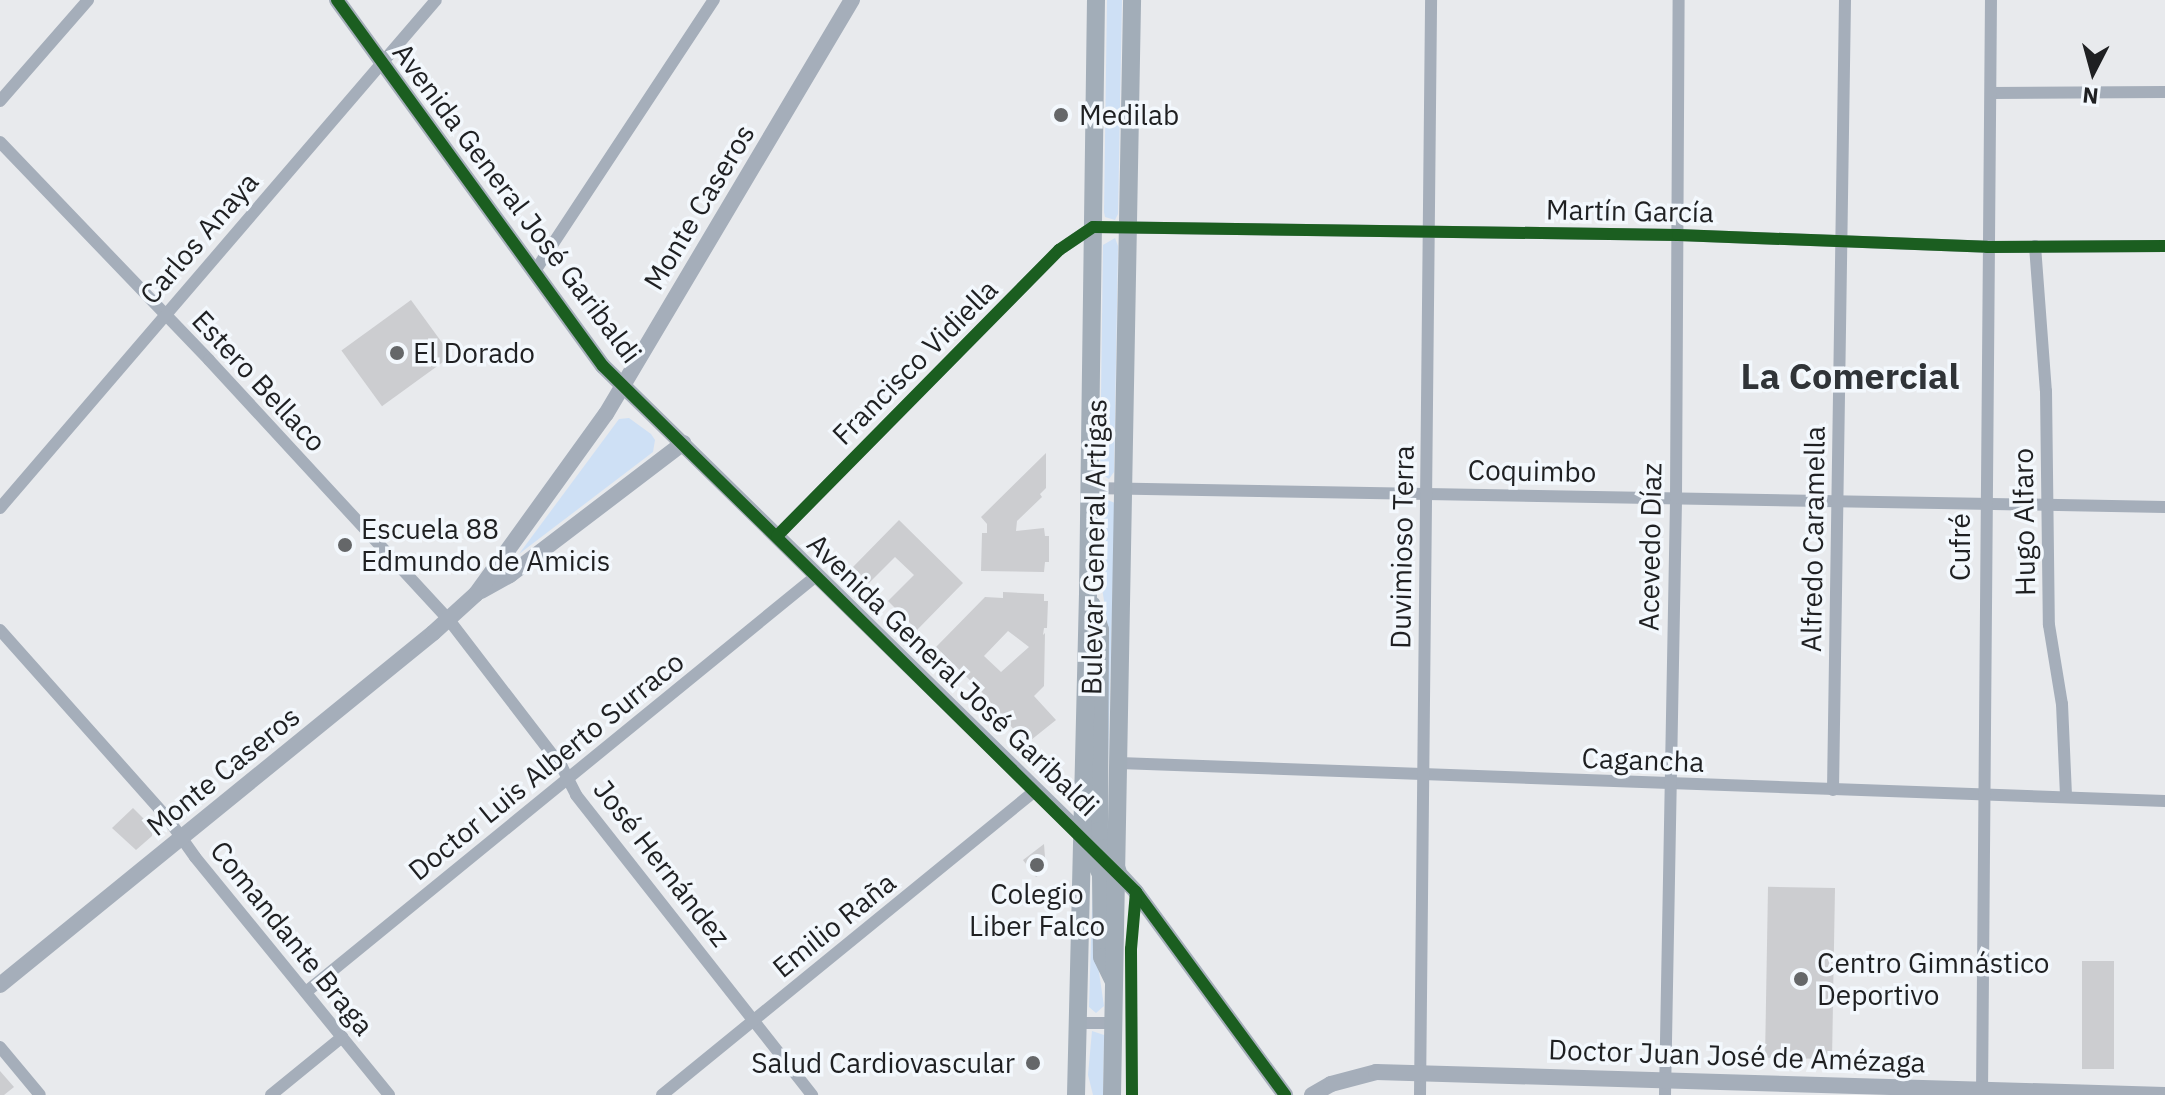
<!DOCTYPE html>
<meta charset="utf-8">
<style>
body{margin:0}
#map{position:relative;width:2165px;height:1095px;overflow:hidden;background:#e8eaed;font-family:"IBM Plex Sans",sans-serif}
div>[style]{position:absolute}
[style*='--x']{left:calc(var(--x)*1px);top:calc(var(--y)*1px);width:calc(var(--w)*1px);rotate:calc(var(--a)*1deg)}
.green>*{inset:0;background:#cee0f5}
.building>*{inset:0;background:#cccdd0;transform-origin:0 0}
.minor>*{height:12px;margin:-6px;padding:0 6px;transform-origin:6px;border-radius:6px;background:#a5aeba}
.tertiary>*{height:16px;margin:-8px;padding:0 8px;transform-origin:8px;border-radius:8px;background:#a5aeba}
.secondary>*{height:18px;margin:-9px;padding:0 9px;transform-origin:9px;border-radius:9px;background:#a2adb8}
.cycleway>*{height:12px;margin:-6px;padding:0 6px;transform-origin:6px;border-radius:6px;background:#1b5e20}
.dots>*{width:22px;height:22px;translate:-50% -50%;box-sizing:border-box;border:4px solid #f3f8fd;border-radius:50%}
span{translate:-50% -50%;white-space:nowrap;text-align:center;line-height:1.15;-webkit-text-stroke:7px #f3f8fd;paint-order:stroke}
.poi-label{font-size:28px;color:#1f2022}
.left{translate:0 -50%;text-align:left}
.right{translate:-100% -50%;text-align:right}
.street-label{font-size:28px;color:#1f2022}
.district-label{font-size:36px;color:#303438;font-weight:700}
.north{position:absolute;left:2053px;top:32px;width:80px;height:80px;-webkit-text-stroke:6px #f3f8fd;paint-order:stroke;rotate:186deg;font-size:22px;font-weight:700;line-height:32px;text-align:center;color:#1f2022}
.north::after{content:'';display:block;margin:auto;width:28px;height:36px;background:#1f2022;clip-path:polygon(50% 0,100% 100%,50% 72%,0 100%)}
</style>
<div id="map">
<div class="green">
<i style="clip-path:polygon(1107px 0,1122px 0,1118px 214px,1115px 220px,1105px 217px,1104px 212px)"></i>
<i style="clip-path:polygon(1115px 238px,1118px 246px,1114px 472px,1109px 479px,1100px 473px,1103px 245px)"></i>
<i style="clip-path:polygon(629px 418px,651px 434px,655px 440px,653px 452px,519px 554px,619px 419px)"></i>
<i style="clip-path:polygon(1105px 499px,1115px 503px,1106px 836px,1107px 619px,1098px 564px,1099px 506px)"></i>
<i style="clip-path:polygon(1093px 875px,1096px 952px,1104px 1006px,1096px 1013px,1089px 1007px)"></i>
<i style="clip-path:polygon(1092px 1031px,1104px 1035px,1103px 1095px,1093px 1095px,1088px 1075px)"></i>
</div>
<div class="building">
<i style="left:411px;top:300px;width:69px;height:86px;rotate:54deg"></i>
<i style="clip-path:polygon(1046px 453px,1046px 488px,1040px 494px,1042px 497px,1017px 521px,1016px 531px,1044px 528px,1045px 536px,1049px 536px,1049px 562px,1045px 562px,1044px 572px,981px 571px,982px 533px,987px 533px,987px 524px,981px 517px)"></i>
<i style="clip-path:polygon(899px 520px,963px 583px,917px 630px,888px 601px,914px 575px,895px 557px,869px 583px,853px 567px)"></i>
<i style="clip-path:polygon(evenodd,1003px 592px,1044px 594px,1044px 601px,1048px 601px,1047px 628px,1044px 628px,1043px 635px,1045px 633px,1044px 686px,1034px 696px,1056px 720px,1026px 744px,981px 691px,936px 647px,985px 597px,1003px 598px,1003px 592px,1008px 631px,1029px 647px,1001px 672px,984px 656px,1008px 631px)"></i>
<i style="clip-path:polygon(133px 808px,152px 827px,152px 836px,136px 850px,112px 828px)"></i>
<i style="clip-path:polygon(1044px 844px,1046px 871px,1036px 877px,1023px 860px)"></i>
<i style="left:1835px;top:888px;width:171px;height:67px;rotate:91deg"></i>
<i style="left:2082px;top:961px;width:32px;height:108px"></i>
<i style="clip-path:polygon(0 1071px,14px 1087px,4px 1095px,0 1095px)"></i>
</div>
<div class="minor">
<i style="--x:1991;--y:93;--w:174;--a:-0.3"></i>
<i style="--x:0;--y:101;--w:134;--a:-48.9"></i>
<i style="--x:0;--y:142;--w:302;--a:46.2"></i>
<i style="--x:209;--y:360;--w:354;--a:47.3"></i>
<i style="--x:449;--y:620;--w:185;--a:52.5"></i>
<i style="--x:562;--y:767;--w:31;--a:63"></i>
<i style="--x:576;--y:795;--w:382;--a:51.8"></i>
<i style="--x:2035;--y:246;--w:145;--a:85.7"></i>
<i style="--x:2046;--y:391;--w:234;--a:89.3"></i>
<i style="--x:2049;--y:625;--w:80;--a:80.7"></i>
<i style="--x:2062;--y:704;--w:93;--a:87.5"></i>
<i style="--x:535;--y:271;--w:325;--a:-56.6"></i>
<i style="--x:1090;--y:488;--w:1075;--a:1.01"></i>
<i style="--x:0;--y:508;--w:669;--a:-49.36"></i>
<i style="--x:777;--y:536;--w:402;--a:-45.4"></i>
<i style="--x:1059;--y:250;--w:41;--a:-34.1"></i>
<i style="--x:1093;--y:227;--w:585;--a:0.78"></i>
<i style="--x:1678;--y:235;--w:309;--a:2.2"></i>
<i style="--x:1987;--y:247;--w:178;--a:-0.3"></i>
<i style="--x:0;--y:630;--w:249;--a:48.3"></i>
<i style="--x:166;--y:816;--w:50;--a:54.7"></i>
<i style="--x:195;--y:857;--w:307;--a:50.8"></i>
<i style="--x:1119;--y:763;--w:1047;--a:2.08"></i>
<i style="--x:1833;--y:790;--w:790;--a:-89.13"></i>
<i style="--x:306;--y:992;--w:658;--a:-39.2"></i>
<i style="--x:1079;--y:1023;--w:34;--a:0"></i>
<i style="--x:0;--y:1047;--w:62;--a:50.2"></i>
<i style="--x:271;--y:1095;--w:92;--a:-39.2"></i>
<i style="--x:662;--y:1095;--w:483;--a:-39.2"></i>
<i style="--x:1420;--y:1095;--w:1095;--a:-89.42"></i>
<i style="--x:1665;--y:1095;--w:597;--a:-88.94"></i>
<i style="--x:1676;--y:498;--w:498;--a:-89.7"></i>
<i style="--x:1982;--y:1095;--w:1095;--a:-89.53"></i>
</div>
<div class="tertiary">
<i style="--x:337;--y:0;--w:452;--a:54"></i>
<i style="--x:603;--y:366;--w:677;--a:44.4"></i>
<i style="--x:481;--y:591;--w:33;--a:-29"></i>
<i style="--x:510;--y:575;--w:218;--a:-37.3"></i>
<i style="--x:1112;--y:866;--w:35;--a:47"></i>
<i style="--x:1136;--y:892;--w:252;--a:53.7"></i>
<i style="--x:0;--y:985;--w:558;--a:-39.11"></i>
<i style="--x:433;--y:633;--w:58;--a:-42.2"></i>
<i style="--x:476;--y:594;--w:222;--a:-54.2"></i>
<i style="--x:606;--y:414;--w:482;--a:-59.3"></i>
<i style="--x:1312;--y:1095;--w:22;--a:-30"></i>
<i style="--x:1331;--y:1084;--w:47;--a:-14.9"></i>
<i style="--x:1376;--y:1072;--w:789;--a:1.67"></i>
</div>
<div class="secondary">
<i style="--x:1092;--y:605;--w:26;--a:72"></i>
<i style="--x:1100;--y:630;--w:201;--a:90.3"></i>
<i style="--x:1099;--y:831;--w:18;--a:74"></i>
<i style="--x:1104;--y:848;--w:26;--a:59"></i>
<i style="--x:1085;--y:840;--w:38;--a:65"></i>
<i style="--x:1101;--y:875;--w:82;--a:89.3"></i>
<i style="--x:1102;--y:957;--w:25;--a:64"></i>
<i style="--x:1076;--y:1095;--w:501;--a:-88.63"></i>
<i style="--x:1088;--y:594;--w:594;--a:-89.23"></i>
<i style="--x:1112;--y:1095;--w:1095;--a:-88.95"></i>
</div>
<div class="cycleway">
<i style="--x:337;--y:0;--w:452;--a:54"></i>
<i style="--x:603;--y:366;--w:749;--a:44.62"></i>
<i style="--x:1136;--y:892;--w:252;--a:53.7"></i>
<i style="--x:777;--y:536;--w:402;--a:-45.4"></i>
<i style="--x:1059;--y:250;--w:41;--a:-34.1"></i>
<i style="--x:1093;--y:227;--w:585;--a:0.78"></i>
<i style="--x:1678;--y:235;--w:309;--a:2.2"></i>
<i style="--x:1987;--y:247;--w:178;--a:-0.3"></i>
<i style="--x:1132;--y:1095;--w:146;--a:-90.4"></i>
<i style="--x:1131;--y:949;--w:57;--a:-85"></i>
</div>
<div class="dots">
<i style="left:1061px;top:115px;background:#656769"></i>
<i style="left:397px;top:353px;background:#656769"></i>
<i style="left:345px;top:545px;background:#656769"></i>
<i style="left:1037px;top:865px;background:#656769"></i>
<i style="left:1801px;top:979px;background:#656769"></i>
<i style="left:1033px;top:1063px;background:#656769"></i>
</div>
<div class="poi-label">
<span class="left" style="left:1079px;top:115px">Medilab</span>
<span class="left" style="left:413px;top:353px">El Dorado</span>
<span class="left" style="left:361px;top:545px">Escuela 88<br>Edmundo de Amicis</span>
<span style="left:1037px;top:910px">Colegio<br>Liber Falco</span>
<span class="left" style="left:1817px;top:979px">Centro Gimnástico<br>Deportivo</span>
<span class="right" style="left:1015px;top:1063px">Salud Cardiovascular</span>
</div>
<div class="street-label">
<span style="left:517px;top:203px;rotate:53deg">Avenida General José Garibaldi</span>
<span style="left:699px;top:207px;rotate:-59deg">Monte Caseros</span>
<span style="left:1630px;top:211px;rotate:1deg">Martín García</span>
<span style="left:199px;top:238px;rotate:-49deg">Carlos Anaya</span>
<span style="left:915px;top:362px;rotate:-45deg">Francisco Vidiella</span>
<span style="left:259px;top:381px;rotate:47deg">Estero Bellaco</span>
<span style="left:1532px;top:471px;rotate:1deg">Coquimbo</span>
<span style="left:2024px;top:522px;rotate:-91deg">Hugo Alfaro</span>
<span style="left:1813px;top:539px;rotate:-89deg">Alfredo Caramella</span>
<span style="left:1094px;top:547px;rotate:-89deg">Bulevar General Artigas</span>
<span style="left:1402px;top:547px;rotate:-89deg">Duvimioso Terra</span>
<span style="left:1650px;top:547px;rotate:-89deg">Acevedo Díaz</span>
<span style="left:1960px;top:547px;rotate:-90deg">Cufré</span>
<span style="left:953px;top:675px;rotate:44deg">Avenida General José Garibaldi</span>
<span style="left:1643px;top:760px;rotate:2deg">Cagancha</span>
<span style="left:546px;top:766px;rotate:-39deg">Doctor Luis Alberto Surraco</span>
<span style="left:223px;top:771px;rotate:-39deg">Monte Caseros</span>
<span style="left:662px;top:863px;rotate:52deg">José Hernández</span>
<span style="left:834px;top:925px;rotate:-39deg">Emilio Raña</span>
<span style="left:292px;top:938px;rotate:51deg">Comandante Braga</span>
<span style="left:1737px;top:1056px;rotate:2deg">Doctor Juan José de Amézaga</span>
</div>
<div class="district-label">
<span style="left:1850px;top:376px">La Comercial</span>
</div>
<div class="north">N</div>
</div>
